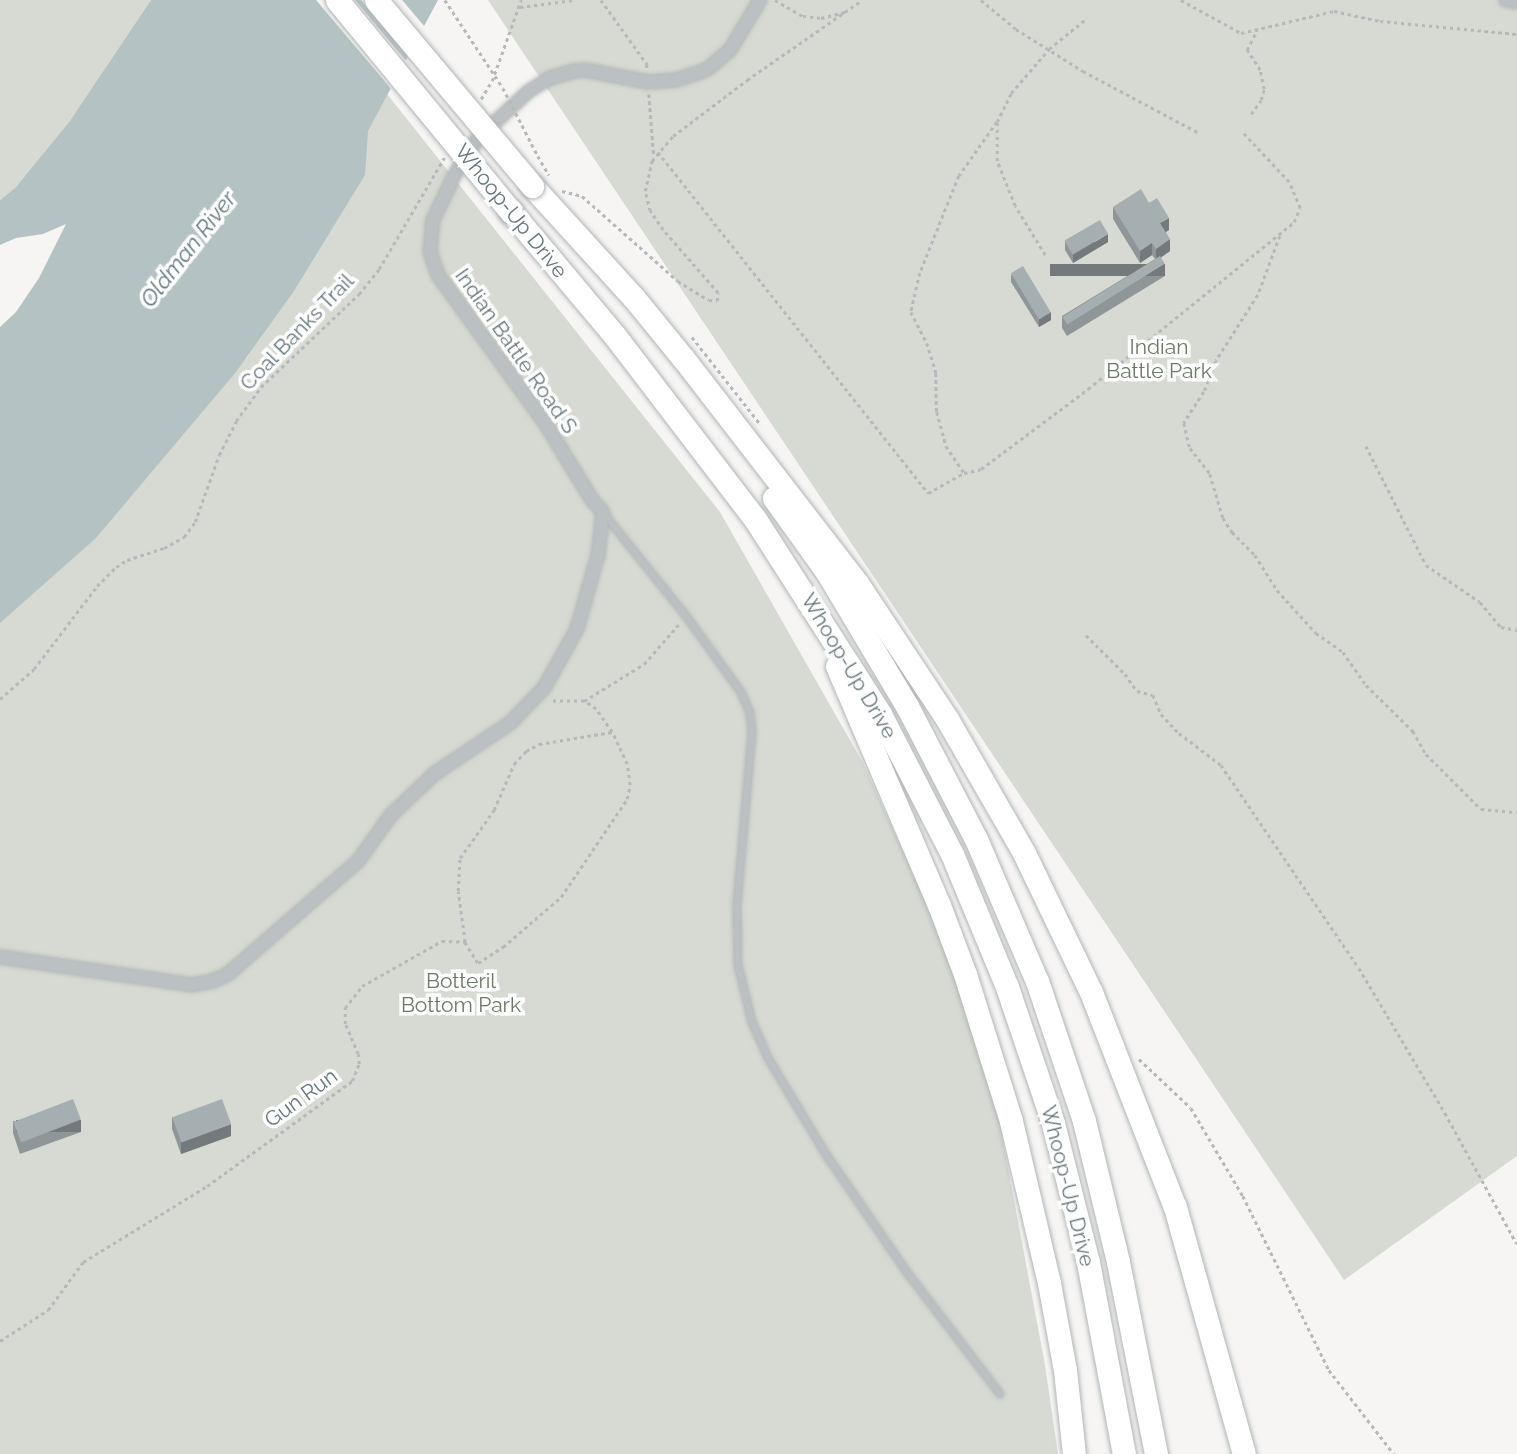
<!DOCTYPE html>
<style>
body{margin:0}
#map{position:relative;width:1517px;height:1454px;overflow:hidden;background:#f6f5f3;font-family:Raleway,sans-serif}
div>[style]{position:absolute}
[style*='--x']{left:calc(var(--x)*1px);top:calc(var(--y)*1px);width:calc(var(--w)*1px);rotate:calc(var(--a)*1deg)}
.green>*{inset:0;background:#d6dad2}
.water>*{inset:0;background:#b4c2c4}
.pier>*{inset:0;background:#f6f5f3}
.path>*{height:2.5px;margin-top:-1.25px;transform-origin:0;background:repeating-linear-gradient(90deg,#b5b9bb 0 3.5px,transparent 0 7px)}
.roads{filter:drop-shadow(0 0 2px #b1b5b7) drop-shadow(0 0 2px #b1b5b7)}
.lane>*{height:6px;margin:-3px;padding:0 3px;transform-origin:3px;border-radius:3px;background:#bbc0c2}
.street>*{height:12px;margin:-6px;padding:0 6px;transform-origin:6px;border-radius:6px;background:#bbc0c2}
.highway>*{height:23px;margin:-11.5px;padding:0 11.5px;transform-origin:11.5px;border-radius:11.5px;background:#fff}
.path-bridge>*{height:2.5px;margin-top:-1.25px;transform-origin:0;background:repeating-linear-gradient(90deg,#b5b9bb 0 3.5px,transparent 0 7px)}
.bridges{filter:drop-shadow(0 0 2px #b1b5b7) drop-shadow(0 0 2px #b1b5b7)}
.highway-bridge>*{height:23px;margin:-11.5px;padding:0 11.5px;transform-origin:11.5px;border-radius:11.5px;background:#fff}
.wall>*{inset:0;background:#8e9698}
.shaded-wall>*{inset:0;background:#747a7c;transform-origin:0 0}
.building>*{inset:0;background:#a5aeb1;transform-origin:0 0}
span{translate:-50% -50%;white-space:nowrap;text-align:center;line-height:1.15;-webkit-text-stroke:7px #fff;paint-order:stroke}
.street-label{font-size:21px;color:#64757b}
.park-label{font-size:21px;color:#6c7966}
.water-label{font-size:23px;color:#637b7e;font-style:italic}
</style>
<div id="map">
<div class="green">
<i style="clip-path:polygon(0 0,151px 0,69px 122px,15px 188px,0 200px)"></i>
<i style="clip-path:polygon(488px 0,1517px 0,1517px 1156px,1344px 1280px)"></i>
<i style="clip-path:polygon(387px 94px,720px 512px,863px 763px,981px 1024px,1045px 1365px,1058px 1454px,0 1454px,0 618px,248px 356px)"></i>
</div>
<div class="water">
<i style="clip-path:polygon(151px 0,438px 0,368px 131px,365px 175px,294px 291px,236px 372px,96px 538px,0 623px,0 327px,16px 312px,39px 278px,66px 224px,43px 234px,16px 238px,0 245px,0 200px,15px 188px,69px 122px)"></i>
</div>
<div class="pier">
<i style="clip-path:polygon(316px 0,355px 0,407px 62px,393px 91px)"></i>
<i style="clip-path:polygon(361px 0,402px 0,425px 27px,410px 57px)"></i>
</div>
<div class="path">
<i style="--x:601;--y:0;--w:79;--a:54.3"></i>
<i style="--x:647;--y:64;--w:6;--a:90"></i>
<i style="--x:775;--y:0;--w:32;--a:30"></i>
<i style="--x:803;--y:16;--w:18;--a:6"></i>
<i style="--x:821;--y:18;--w:25;--a:-14"></i>
<i style="--x:981;--y:0;--w:45;--a:39.6"></i>
<i style="--x:1016;--y:29;--w:79;--a:32.1"></i>
<i style="--x:1083;--y:71;--w:132;--a:28.1"></i>
<i style="--x:1181;--y:0;--w:68;--a:28.8"></i>
<i style="--x:1241;--y:33;--w:96;--a:-13.3"></i>
<i style="--x:1334;--y:11;--w:47;--a:12.3"></i>
<i style="--x:1380;--y:21;--w:138;--a:5.4"></i>
<i style="--x:520;--y:7;--w:54;--a:-7.4"></i>
<i style="--x:649;--y:94;--w:63;--a:85.5"></i>
<i style="--x:481;--y:99;--w:21;--a:-59"></i>
<i style="--x:492;--y:81;--w:86;--a:-70.3"></i>
<i style="--x:1251;--y:114;--w:17;--a:-54"></i>
<i style="--x:1261;--y:100;--w:11;--a:-75"></i>
<i style="--x:1264;--y:89;--w:19;--a:-102"></i>
<i style="--x:1260;--y:70;--w:24;--a:-123"></i>
<i style="--x:1247;--y:50;--w:22;--a:-63"></i>
<i style="--x:997;--y:122;--w:66;--a:125.1"></i>
<i style="--x:959;--y:176;--w:105;--a:111.9"></i>
<i style="--x:920;--y:273;--w:40;--a:103"></i>
<i style="--x:911;--y:312;--w:35;--a:63"></i>
<i style="--x:927;--y:343;--w:31;--a:73"></i>
<i style="--x:936;--y:373;--w:39;--a:89"></i>
<i style="--x:937;--y:412;--w:35;--a:75"></i>
<i style="--x:946;--y:446;--w:32;--a:56"></i>
<i style="--x:964;--y:473;--w:17;--a:-13"></i>
<i style="--x:981;--y:469;--w:134;--a:-36.8"></i>
<i style="--x:1088;--y:389;--w:265;--a:-39"></i>
<i style="--x:1294;--y:222;--w:15;--a:-67"></i>
<i style="--x:1300;--y:208;--w:28;--a:-113"></i>
<i style="--x:1289;--y:182;--w:67;--a:-133.2"></i>
<i style="--x:658;--y:152;--w:435;--a:51.6"></i>
<i style="--x:928;--y:493;--w:41;--a:-29.1"></i>
<i style="--x:538;--y:156;--w:22;--a:60"></i>
<i style="--x:562;--y:191;--w:21;--a:14"></i>
<i style="--x:582;--y:196;--w:128;--a:41.5"></i>
<i style="--x:678;--y:281;--w:36;--a:32"></i>
<i style="--x:709;--y:300;--w:8;--a:7"></i>
<i style="--x:717;--y:301;--w:8;--a:-83"></i>
<i style="--x:718;--y:293;--w:84;--a:-131.1"></i>
<i style="--x:663;--y:230;--w:23;--a:-124"></i>
<i style="--x:650;--y:211;--w:21;--a:-104"></i>
<i style="--x:645;--y:191;--w:31;--a:-77"></i>
<i style="--x:652;--y:161;--w:33;--a:-50"></i>
<i style="--x:673;--y:136;--w:93;--a:-37.1"></i>
<i style="--x:747;--y:80;--w:140;--a:-34.8"></i>
<i style="--x:1280;--y:236;--w:63;--a:110.4"></i>
<i style="--x:1258;--y:295;--w:78;--a:122.5"></i>
<i style="--x:1216;--y:361;--w:33;--a:111"></i>
<i style="--x:1204;--y:392;--w:37;--a:123"></i>
<i style="--x:1184;--y:423;--w:26;--a:77"></i>
<i style="--x:1190;--y:448;--w:33;--a:52"></i>
<i style="--x:1210;--y:474;--w:46;--a:73.5"></i>
<i style="--x:1223;--y:518;--w:17;--a:57"></i>
<i style="--x:1232;--y:532;--w:33;--a:45"></i>
<i style="--x:1255;--y:555;--w:41;--a:57.8"></i>
<i style="--x:1277;--y:590;--w:58;--a:47.8"></i>
<i style="--x:1316;--y:633;--w:33;--a:35"></i>
<i style="--x:1343;--y:652;--w:40;--a:55.1"></i>
<i style="--x:1366;--y:685;--w:66;--a:44.4"></i>
<i style="--x:1413;--y:731;--w:26;--a:61"></i>
<i style="--x:1426;--y:754;--w:78;--a:45"></i>
<i style="--x:1481;--y:809;--w:36;--a:5"></i>
<i style="--x:1045;--y:255;--w:57;--a:-121.5"></i>
<i style="--x:1015;--y:206;--w:48;--a:-111.8"></i>
<i style="--x:997;--y:161;--w:39;--a:-90"></i>
<i style="--x:997;--y:122;--w:32;--a:-64"></i>
<i style="--x:1011;--y:93;--w:58;--a:-49.2"></i>
<i style="--x:1049;--y:49;--w:49;--a:-39.2"></i>
<i style="--x:692;--y:337;--w:112;--a:51.9"></i>
<i style="--x:1366;--y:446;--w:133;--a:63.2"></i>
<i style="--x:1426;--y:565;--w:65;--a:34.4"></i>
<i style="--x:1480;--y:602;--w:33;--a:50"></i>
<i style="--x:1501;--y:627;--w:16;--a:11"></i>
<i style="--x:1086;--y:635;--w:55;--a:45"></i>
<i style="--x:1125;--y:674;--w:21;--a:55"></i>
<i style="--x:1137;--y:691;--w:16;--a:14"></i>
<i style="--x:1153;--y:695;--w:21;--a:67"></i>
<i style="--x:1161;--y:714;--w:26;--a:47"></i>
<i style="--x:1179;--y:733;--w:53;--a:37.3"></i>
<i style="--x:1221;--y:765;--w:245;--a:55.8"></i>
<i style="--x:1359;--y:968;--w:169;--a:59.3"></i>
<i style="--x:1445;--y:1113;--w:149;--a:61.2"></i>
<i style="--x:0;--y:699;--w:45;--a:-41.4"></i>
<i style="--x:34;--y:669;--w:104;--a:-52.8"></i>
<i style="--x:97;--y:586;--w:27;--a:-45"></i>
<i style="--x:116;--y:567;--w:13;--a:-32"></i>
<i style="--x:127;--y:560;--w:39;--a:-18"></i>
<i style="--x:164;--y:548;--w:23;--a:-29"></i>
<i style="--x:184;--y:537;--w:19;--a:-54"></i>
<i style="--x:195;--y:522;--w:71;--a:-70.3"></i>
<i style="--x:219;--y:455;--w:38;--a:-63"></i>
<i style="--x:236;--y:421;--w:42;--a:-53.7"></i>
<i style="--x:261;--y:387;--w:135;--a:-43.5"></i>
<i style="--x:359;--y:294;--w:32;--a:-51"></i>
<i style="--x:379;--y:269;--w:129;--a:-59.6"></i>
<i style="--x:584;--y:701;--w:70;--a:-31.7"></i>
<i style="--x:644;--y:664;--w:53;--a:-48.8"></i>
<i style="--x:465;--y:942;--w:51;--a:-97.8"></i>
<i style="--x:458;--y:891;--w:33;--a:-87"></i>
<i style="--x:460;--y:858;--w:59;--a:-54.7"></i>
<i style="--x:494;--y:810;--w:50;--a:-66.5"></i>
<i style="--x:514;--y:764;--w:18;--a:-47"></i>
<i style="--x:526;--y:751;--w:15;--a:-28"></i>
<i style="--x:539;--y:744;--w:74;--a:-9.3"></i>
<i style="--x:1139;--y:1059;--w:71;--a:43.3"></i>
<i style="--x:1191;--y:1108;--w:102;--a:59.4"></i>
<i style="--x:1243;--y:1196;--w:194;--a:63.7"></i>
<i style="--x:1329;--y:1370;--w:106;--a:52.3"></i>
<i style="--x:0;--y:1341;--w:57;--a:-32.9"></i>
<i style="--x:48;--y:1310;--w:59;--a:-53.9"></i>
<i style="--x:83;--y:1262;--w:145;--a:-31.5"></i>
<i style="--x:207;--y:1186;--w:179;--a:-35.9"></i>
<i style="--x:352;--y:1081;--w:18;--a:-68"></i>
<i style="--x:359;--y:1064;--w:10;--a:-96"></i>
<i style="--x:358;--y:1054;--w:33;--a:-113"></i>
<i style="--x:345;--y:1024;--w:16;--a:-90"></i>
<i style="--x:345;--y:1008;--w:28;--a:-52"></i>
<i style="--x:362;--y:986;--w:92;--a:-29.4"></i>
<i style="--x:442;--y:941;--w:23;--a:2"></i>
<i style="--x:465;--y:942;--w:25;--a:58"></i>
<i style="--x:478;--y:963;--w:30;--a:-33"></i>
<i style="--x:503;--y:947;--w:77;--a:-40.8"></i>
<i style="--x:561;--y:897;--w:118;--a:-56"></i>
<i style="--x:627;--y:799;--w:14;--a:-78"></i>
<i style="--x:630;--y:785;--w:21;--a:-98"></i>
<i style="--x:627;--y:764;--w:35;--a:-115"></i>
<i style="--x:612;--y:732;--w:28;--a:-125"></i>
<i style="--x:596;--y:709;--w:14;--a:-146"></i>
<i style="--x:584;--y:701;--w:34;--a:180"></i>
</div>
<div class="roads">
<div class="lane">
<i style="--x:604;--y:514;--w:131;--a:51.2"></i>
<i style="--x:686;--y:616;--w:94;--a:54.1"></i>
<i style="--x:741;--y:692;--w:23;--a:67"></i>
<i style="--x:750;--y:713;--w:20;--a:84"></i>
<i style="--x:752;--y:733;--w:172;--a:95"></i>
<i style="--x:737;--y:904;--w:61;--a:89.1"></i>
<i style="--x:738;--y:965;--w:59;--a:76.2"></i>
<i style="--x:752;--y:1022;--w:39;--a:66"></i>
<i style="--x:768;--y:1058;--w:111;--a:59"></i>
<i style="--x:825;--y:1153;--w:148;--a:55.5"></i>
<i style="--x:909;--y:1275;--w:150;--a:52.6"></i>
</div>
<div class="street">
<i style="--x:1506;--y:0;--w:11;--a:10"></i>
<i style="--x:0;--y:957;--w:193;--a:8.3"></i>
<i style="--x:191;--y:985;--w:22;--a:-10"></i>
<i style="--x:213;--y:981;--w:17;--a:-25"></i>
<i style="--x:228;--y:974;--w:172;--a:-41"></i>
<i style="--x:358;--y:861;--w:57;--a:-54.3"></i>
<i style="--x:391;--y:815;--w:59;--a:-43.6"></i>
<i style="--x:434;--y:774;--w:92;--a:-33.9"></i>
<i style="--x:510;--y:723;--w:49;--a:-45.8"></i>
<i style="--x:544;--y:688;--w:68;--a:-60.8"></i>
<i style="--x:577;--y:629;--w:77;--a:-74.2"></i>
<i style="--x:598;--y:555;--w:43;--a:-83.4"></i>
<i style="--x:603;--y:512;--w:16;--a:-133"></i>
<i style="--x:592;--y:500;--w:90;--a:-121.4"></i>
<i style="--x:545;--y:423;--w:183;--a:-125.9"></i>
<i style="--x:438;--y:275;--w:24;--a:-109"></i>
<i style="--x:430;--y:252;--w:32;--a:-85"></i>
<i style="--x:433;--y:220;--w:51;--a:-64.4"></i>
<i style="--x:455;--y:174;--w:43;--a:-57.4"></i>
<i style="--x:478;--y:138;--w:69;--a:-42.7"></i>
<i style="--x:529;--y:91;--w:25;--a:-32"></i>
<i style="--x:550;--y:78;--w:25;--a:-16"></i>
<i style="--x:574;--y:71;--w:11;--a:-5"></i>
<i style="--x:585;--y:70;--w:64;--a:10.8"></i>
<i style="--x:648;--y:82;--w:28;--a:-4"></i>
<i style="--x:676;--y:80;--w:23;--a:-18"></i>
<i style="--x:698;--y:73;--w:12;--a:-24"></i>
<i style="--x:709;--y:68;--w:28;--a:-41"></i>
<i style="--x:730;--y:50;--w:58;--a:-59"></i>
</div>
<div class="highway">
<i style="--x:532;--y:186;--w:151;--a:47.7"></i>
<i style="--x:634;--y:298;--w:77;--a:50.8"></i>
<i style="--x:683;--y:358;--w:284;--a:52.3"></i>
<i style="--x:857;--y:583;--w:163;--a:56.5"></i>
<i style="--x:947;--y:719;--w:155;--a:60.1"></i>
<i style="--x:1024;--y:853;--w:154;--a:64.3"></i>
<i style="--x:1091;--y:992;--w:231;--a:68.7"></i>
<i style="--x:1175;--y:1207;--w:256;--a:74.4"></i>
<i style="--x:511;--y:212;--w:162;--a:50"></i>
<i style="--x:615;--y:336;--w:230;--a:52.6"></i>
<i style="--x:755;--y:519;--w:232;--a:57.3"></i>
<i style="--x:880;--y:714;--w:157;--a:62.8"></i>
<i style="--x:952;--y:854;--w:144;--a:67.5"></i>
<i style="--x:1007;--y:987;--w:144;--a:71.3"></i>
<i style="--x:1053;--y:1123;--w:143;--a:75.9"></i>
<i style="--x:1088;--y:1262;--w:195;--a:79.4"></i>
<i style="--x:774;--y:498;--w:91;--a:54.4"></i>
<i style="--x:827;--y:572;--w:156;--a:59.2"></i>
<i style="--x:907;--y:706;--w:150;--a:62.6"></i>
<i style="--x:976;--y:839;--w:155;--a:66.8"></i>
<i style="--x:1037;--y:981;--w:148;--a:71.4"></i>
<i style="--x:1084;--y:1121;--w:145;--a:76.4"></i>
<i style="--x:1118;--y:1262;--w:196;--a:78.8"></i>
<i style="--x:837;--y:666;--w:260;--a:66.9"></i>
<i style="--x:939;--y:905;--w:74;--a:69.4"></i>
<i style="--x:965;--y:974;--w:154;--a:72.6"></i>
<i style="--x:1011;--y:1121;--w:166;--a:76.8"></i>
<i style="--x:1049;--y:1283;--w:88;--a:79.6"></i>
<i style="--x:1065;--y:1370;--w:84;--a:83.9"></i>
</div>
</div>
<div class="path-bridge">
<i style="--x:445;--y:0;--w:105;--a:56.6"></i>
<i style="--x:503;--y:88;--w:76;--a:62.8"></i>
</div>
<div class="bridges">
<div class="highway-bridge">
<i style="--x:337;--y:0;--w:274;--a:50.6"></i>
<i style="--x:376;--y:0;--w:243;--a:50"></i>
</div>
</div>
<div class="wall">
<i style="clip-path:polygon(1149px 203px,1169px 230px,1166px 232px,1170px 251px,1161px 257px,1165px 276px,1067px 336px,1062px 328px,1062px 316px,1155px 259px,1152px 255px,1140px 263px,1113px 219px,1113px 207px)"></i>
<i style="clip-path:polygon(1065px 242px,1108px 242px,1073px 263px,1065px 250px)"></i>
<i style="clip-path:polygon(1011px 274px,1051px 320px,1039px 327px,1011px 282px)"></i>
<i style="clip-path:polygon(172px 1117px,231px 1136px,181px 1154px,172px 1129px)"></i>
<i style="clip-path:polygon(13px 1121px,81px 1132px,20px 1154px,13px 1133px)"></i>
</div>
<div class="shaded-wall">
<i style="clip-path:polygon(1169px 218px,1169px 230px,1160px 235px,1160px 223px)"></i>
<i style="clip-path:polygon(1108px 234px,1108px 242px,1073px 263px,1073px 255px)"></i>
<i style="clip-path:polygon(1170px 239px,1170px 251px,1156px 261px,1156px 249px)"></i>
<i style="clip-path:polygon(1152px 243px,1152px 255px,1140px 263px,1140px 251px)"></i>
<i style="left:1165px;top:264px;width:12px;height:115px;rotate:90deg"></i>
<i style="clip-path:polygon(1051px 312px,1051px 320px,1039px 327px,1039px 319px)"></i>
<i style="left:81px;top:1120px;width:12px;height:65px;rotate:90deg"></i>
<i style="clip-path:polygon(231px 1124px,231px 1136px,181px 1154px,181px 1142px)"></i>
</div>
<div class="building">
<i style="clip-path:polygon(1141px 189px,1149px 203px,1157px 198px,1169px 218px,1160px 223px,1170px 239px,1156px 249px,1152px 243px,1140px 251px,1113px 207px)"></i>
<i style="left:1100px;top:220px;width:16px;height:41px;rotate:60deg"></i>
<i style="left:1160px;top:256px;width:9px;height:115px;rotate:58deg"></i>
<i style="left:1023px;top:266px;width:54px;height:14px;rotate:59deg"></i>
<i style="left:73px;top:1099px;width:22px;height:64px;rotate:69deg"></i>
<i style="left:222px;top:1099px;width:27px;height:53px;rotate:70deg"></i>
</div>
<div class="street-label">
<span style="left:511px;top:211px;rotate:51deg">Whoop-Up Drive</span>
<span style="left:297px;top:332px;rotate:-46deg">Coal Banks Trail</span>
<span style="left:516px;top:351px;rotate:55deg">Indian Battle Road S</span>
<span style="left:849px;top:666px;rotate:59deg">Whoop-Up Drive</span>
<span style="left:301px;top:1098px;rotate:-36deg">Gun Run</span>
<span style="left:1068px;top:1186px;rotate:76deg">Whoop-Up Drive</span>
</div>
<div class="park-label">
<span style="left:1159px;top:359px">Indian<br>Battle Park</span>
<span style="left:461px;top:993px">Botteril<br>Bottom Park</span>
</div>
<div class="water-label">
<span style="left:188px;top:249px;rotate:-52deg">Oldman River</span>
</div>
</div>
